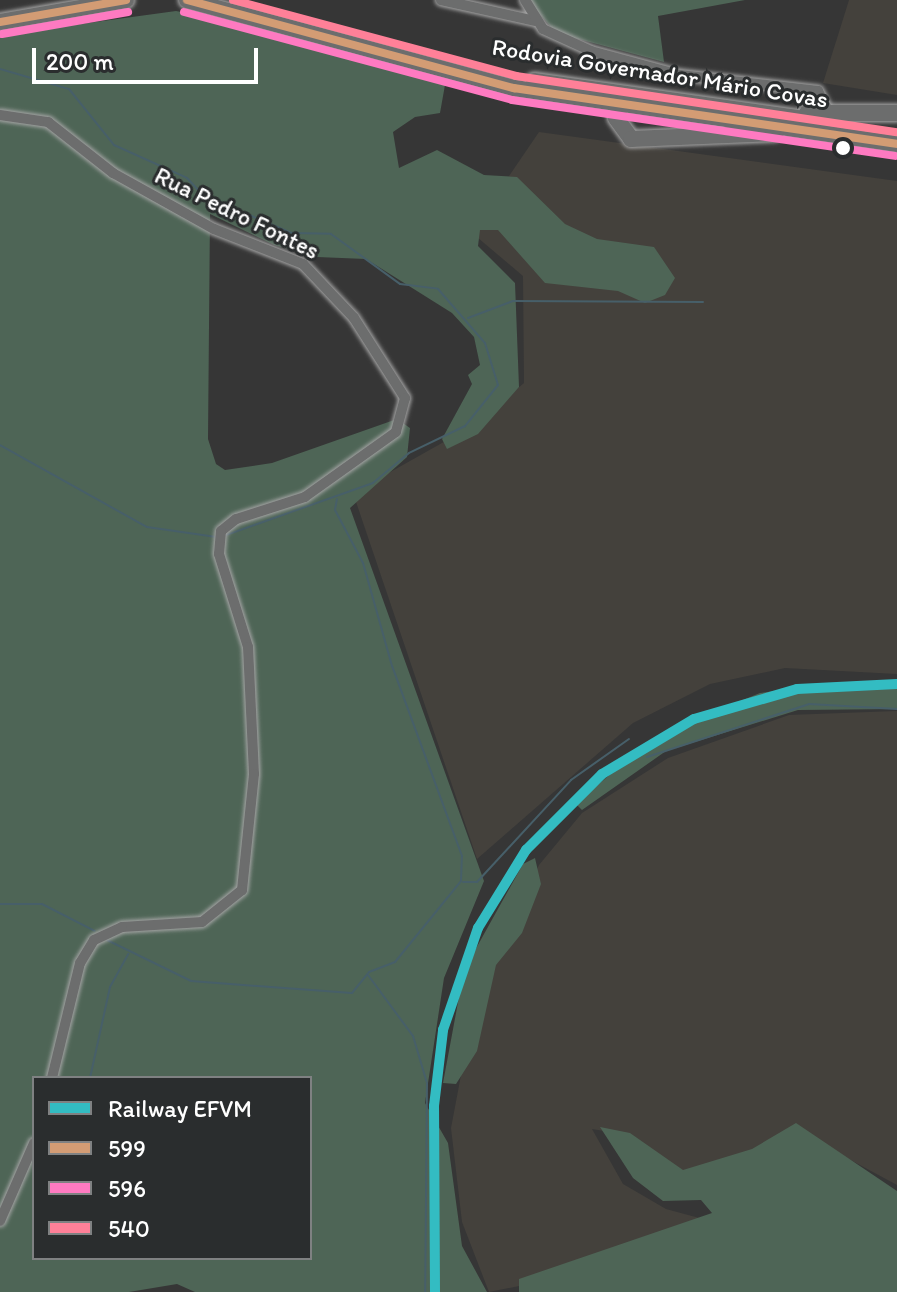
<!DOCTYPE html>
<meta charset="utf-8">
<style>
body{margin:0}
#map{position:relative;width:897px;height:1292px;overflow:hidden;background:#363636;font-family:Itim,sans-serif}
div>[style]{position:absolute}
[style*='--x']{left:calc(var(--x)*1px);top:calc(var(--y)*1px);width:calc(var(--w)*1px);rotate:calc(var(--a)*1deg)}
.built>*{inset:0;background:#44413c}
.green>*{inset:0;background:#4e6556}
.stream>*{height:2px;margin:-1px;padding:0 1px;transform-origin:1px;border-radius:1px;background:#475f69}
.roads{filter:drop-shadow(0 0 2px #a5a5a5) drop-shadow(0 0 2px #a5a5a5)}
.minor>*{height:10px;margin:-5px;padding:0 5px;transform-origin:5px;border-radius:5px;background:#6c6d6d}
.highway>*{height:16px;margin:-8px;padding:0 8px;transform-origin:8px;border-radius:8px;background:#6c6d6d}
.bus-1>*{height:8px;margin:-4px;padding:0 4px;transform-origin:4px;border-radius:4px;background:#d39c74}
.bus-2>*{height:8px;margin:-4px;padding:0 4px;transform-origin:4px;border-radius:4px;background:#fe7ac1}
.bus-3>*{height:8px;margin:-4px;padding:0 4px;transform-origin:4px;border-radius:4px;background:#ff8098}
.rail-1>*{height:10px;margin:-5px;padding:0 5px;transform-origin:5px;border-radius:5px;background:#33bcc2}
.dots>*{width:22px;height:22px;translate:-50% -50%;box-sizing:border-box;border:4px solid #2a2d2e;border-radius:50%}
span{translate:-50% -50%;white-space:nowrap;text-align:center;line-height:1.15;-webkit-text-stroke:6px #2a2d2e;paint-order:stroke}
.street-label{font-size:24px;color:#fff}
.legend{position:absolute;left:32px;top:1076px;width:280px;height:184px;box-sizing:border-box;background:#2a2d2e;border:2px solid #7f8182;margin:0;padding:10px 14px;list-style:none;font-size:24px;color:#fff}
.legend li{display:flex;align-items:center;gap:16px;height:40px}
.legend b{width:40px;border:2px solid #7f8182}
.scale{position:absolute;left:32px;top:48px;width:226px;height:36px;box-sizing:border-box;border:4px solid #fff;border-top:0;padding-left:10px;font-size:24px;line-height:28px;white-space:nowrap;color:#fff;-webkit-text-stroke:6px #2a2d2e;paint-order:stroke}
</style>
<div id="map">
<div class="built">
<i style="clip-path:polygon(849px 0,897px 0,897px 95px,823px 83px)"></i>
<i style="clip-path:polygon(539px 132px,897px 181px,897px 674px,785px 668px,710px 684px,633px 723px,477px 859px,353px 493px,474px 425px,524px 383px,523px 276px,471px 232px)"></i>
<i style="clip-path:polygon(897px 711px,897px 1185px,793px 1129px,764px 1147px,683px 1175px,622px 1134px,592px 1129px,623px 1184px,666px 1209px,703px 1219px,655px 1259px,489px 1292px,462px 1222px,451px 1128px,475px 1001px,539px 865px,582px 813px,668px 758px,789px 715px)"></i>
</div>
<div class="green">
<i style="clip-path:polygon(528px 0,745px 0,658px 16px,664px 62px,556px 33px)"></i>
<i style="clip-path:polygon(evenodd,176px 11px,315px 39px,445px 85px,440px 113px,415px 117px,393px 132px,399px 168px,437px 150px,484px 175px,517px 177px,565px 224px,597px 239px,654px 247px,675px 278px,665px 295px,645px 303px,618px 291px,545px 283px,498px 230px,480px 230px,478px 246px,515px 283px,519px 387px,478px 434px,447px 449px,442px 439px,472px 384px,468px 375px,480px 365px,474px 337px,452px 313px,366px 259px,317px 257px,274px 245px,210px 214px,208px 439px,216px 464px,225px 470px,272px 463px,397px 419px,410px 428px,407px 457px,350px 508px,484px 881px,444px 978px,425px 1103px,448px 1143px,462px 1246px,487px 1292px,195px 1292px,177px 1284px,129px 1292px,0 1292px,0 35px,176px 11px,34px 1078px,310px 1078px,310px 1258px,34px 1258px,34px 1078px)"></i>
<i style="clip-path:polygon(830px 683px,897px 685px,897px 709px,798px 710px,666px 751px,582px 810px,576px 804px,638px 750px,701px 717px,760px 693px)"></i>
<i style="clip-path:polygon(535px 858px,541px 884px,522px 933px,496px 965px,477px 1051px,456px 1084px,443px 1083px,464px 970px,523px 864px)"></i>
<i style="clip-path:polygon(796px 1123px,897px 1191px,897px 1292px,519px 1292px,519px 1279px,712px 1213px,701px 1200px,663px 1201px,633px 1178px,600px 1127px,630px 1133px,683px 1170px,752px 1149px)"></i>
</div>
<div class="stream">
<i style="--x:0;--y:69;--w:72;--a:16.2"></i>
<i style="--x:69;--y:89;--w:72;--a:51.2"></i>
<i style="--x:114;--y:145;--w:80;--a:24.3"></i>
<i style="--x:187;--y:178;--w:25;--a:47"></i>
<i style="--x:204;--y:196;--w:95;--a:22.8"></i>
<i style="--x:292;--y:233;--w:39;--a:1"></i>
<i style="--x:331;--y:234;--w:85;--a:35.9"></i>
<i style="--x:400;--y:284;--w:38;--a:7"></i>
<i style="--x:438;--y:289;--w:72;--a:49"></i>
<i style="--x:485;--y:343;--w:44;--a:72.8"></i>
<i style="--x:498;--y:385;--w:53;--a:128.8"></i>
<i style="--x:465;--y:426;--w:62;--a:154.3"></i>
<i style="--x:409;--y:453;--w:47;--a:140.2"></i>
<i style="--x:373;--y:483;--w:156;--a:160.5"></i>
<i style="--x:468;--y:318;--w:48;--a:-20.7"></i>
<i style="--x:513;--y:301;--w:190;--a:0.3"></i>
<i style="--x:0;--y:445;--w:168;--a:29.2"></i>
<i style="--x:147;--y:527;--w:70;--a:8.2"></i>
<i style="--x:647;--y:757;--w:170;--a:-18.1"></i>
<i style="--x:809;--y:704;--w:88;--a:3.3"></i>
<i style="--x:463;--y:882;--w:14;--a:0"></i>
<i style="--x:477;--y:882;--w:139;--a:-47.3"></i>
<i style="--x:571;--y:780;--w:71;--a:-35.3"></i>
<i style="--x:0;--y:904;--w:42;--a:0"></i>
<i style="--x:42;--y:904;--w:59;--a:27"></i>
<i style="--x:107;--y:940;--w:93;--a:26"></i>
<i style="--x:191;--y:981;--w:161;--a:4.3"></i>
<i style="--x:352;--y:993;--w:27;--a:-51"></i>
<i style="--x:369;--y:972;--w:28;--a:-21"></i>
<i style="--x:395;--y:962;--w:104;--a:-50.8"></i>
<i style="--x:461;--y:881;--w:25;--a:-88"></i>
<i style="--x:462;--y:856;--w:202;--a:-110.2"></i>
<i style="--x:392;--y:666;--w:107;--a:-105.7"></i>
<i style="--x:363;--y:563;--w:60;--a:-117.8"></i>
<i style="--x:335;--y:510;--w:11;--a:-80"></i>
<i style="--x:368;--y:975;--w:76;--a:53.6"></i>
<i style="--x:413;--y:1036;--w:49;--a:73.4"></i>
<i style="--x:427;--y:1083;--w:209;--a:90.5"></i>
<i style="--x:90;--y:1078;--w:93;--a:-77.6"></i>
<i style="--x:110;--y:987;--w:38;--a:-61"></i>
</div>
<div class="roads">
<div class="minor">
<i style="--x:441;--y:0;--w:96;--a:12.6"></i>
<i style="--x:525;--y:0;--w:34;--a:58"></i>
<i style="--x:543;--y:29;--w:53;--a:24.6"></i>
<i style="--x:591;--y:51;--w:92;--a:15.1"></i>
<i style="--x:680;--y:75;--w:139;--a:6.6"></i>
<i style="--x:818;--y:91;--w:25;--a:63"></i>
<i style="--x:0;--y:115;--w:49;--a:8.3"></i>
<i style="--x:48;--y:122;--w:83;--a:38.1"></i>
<i style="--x:113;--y:173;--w:115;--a:29"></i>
<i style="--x:214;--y:229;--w:96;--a:21.5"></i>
<i style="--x:303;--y:264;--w:74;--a:46.6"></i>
<i style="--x:354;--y:318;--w:95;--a:57.5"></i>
<i style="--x:405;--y:398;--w:35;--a:105"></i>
<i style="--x:396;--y:432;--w:112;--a:144.5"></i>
<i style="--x:305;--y:497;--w:72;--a:162.3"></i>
<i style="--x:236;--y:519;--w:19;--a:141"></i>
<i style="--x:221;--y:531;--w:23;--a:95"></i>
<i style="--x:219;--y:554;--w:97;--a:72.7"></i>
<i style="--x:248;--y:647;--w:127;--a:87.3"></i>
<i style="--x:254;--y:774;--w:117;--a:95.9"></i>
<i style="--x:242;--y:890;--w:51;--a:141.3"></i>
<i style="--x:202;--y:922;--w:80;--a:176.4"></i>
<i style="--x:122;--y:927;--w:31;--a:155"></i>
<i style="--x:94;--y:940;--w:27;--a:121"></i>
<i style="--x:80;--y:963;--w:118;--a:103.7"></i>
<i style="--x:0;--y:1221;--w:85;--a:-66.4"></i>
</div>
<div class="highway">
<i style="--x:187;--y:0;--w:339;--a:15.1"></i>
<i style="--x:514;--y:88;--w:387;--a:8.3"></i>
<i style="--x:0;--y:22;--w:128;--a:-9.9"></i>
<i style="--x:534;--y:81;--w:289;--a:8"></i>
<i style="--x:623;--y:100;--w:19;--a:111"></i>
<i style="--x:616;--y:118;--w:26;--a:54"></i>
<i style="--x:631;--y:139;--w:145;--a:-2.4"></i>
<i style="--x:807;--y:113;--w:90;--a:0"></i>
</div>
</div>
<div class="bus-1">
<i style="--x:187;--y:0;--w:339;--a:15.1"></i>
<i style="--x:514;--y:88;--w:387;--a:8.3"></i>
<i style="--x:0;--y:22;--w:128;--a:-9.9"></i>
</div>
<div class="bus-2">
<i style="--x:184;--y:12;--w:340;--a:15"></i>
<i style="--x:512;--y:100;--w:387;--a:8.3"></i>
<i style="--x:2;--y:34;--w:128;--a:-9.9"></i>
</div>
<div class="bus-3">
<i style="--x:233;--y:0;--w:293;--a:15"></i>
<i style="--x:516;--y:76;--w:385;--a:8.4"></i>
</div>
<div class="rail-1">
<i style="--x:435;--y:1292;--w:186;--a:-90.3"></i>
<i style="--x:434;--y:1106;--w:77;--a:-83.2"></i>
<i style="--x:443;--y:1030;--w:108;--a:-71.1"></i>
<i style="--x:478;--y:928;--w:92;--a:-58.4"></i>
<i style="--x:526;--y:850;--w:107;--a:-45"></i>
<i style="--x:602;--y:774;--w:107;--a:-30.9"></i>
<i style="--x:694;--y:719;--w:107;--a:-16.2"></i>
<i style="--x:797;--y:689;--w:100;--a:-2.9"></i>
</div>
<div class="dots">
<i style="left:843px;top:148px;background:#fff"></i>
</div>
<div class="street-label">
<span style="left:660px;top:73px;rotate:9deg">Rodovia Governador Mário Covas</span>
<span style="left:237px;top:213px;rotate:26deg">Rua Pedro Fontes</span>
</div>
<ul class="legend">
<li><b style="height:10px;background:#33bcc2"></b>Railway EFVM</li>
<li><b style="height:10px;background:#d39c74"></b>599</li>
<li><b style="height:10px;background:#fe7ac1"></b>596</li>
<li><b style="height:10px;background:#ff8098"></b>540</li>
</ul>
<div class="scale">200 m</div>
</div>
